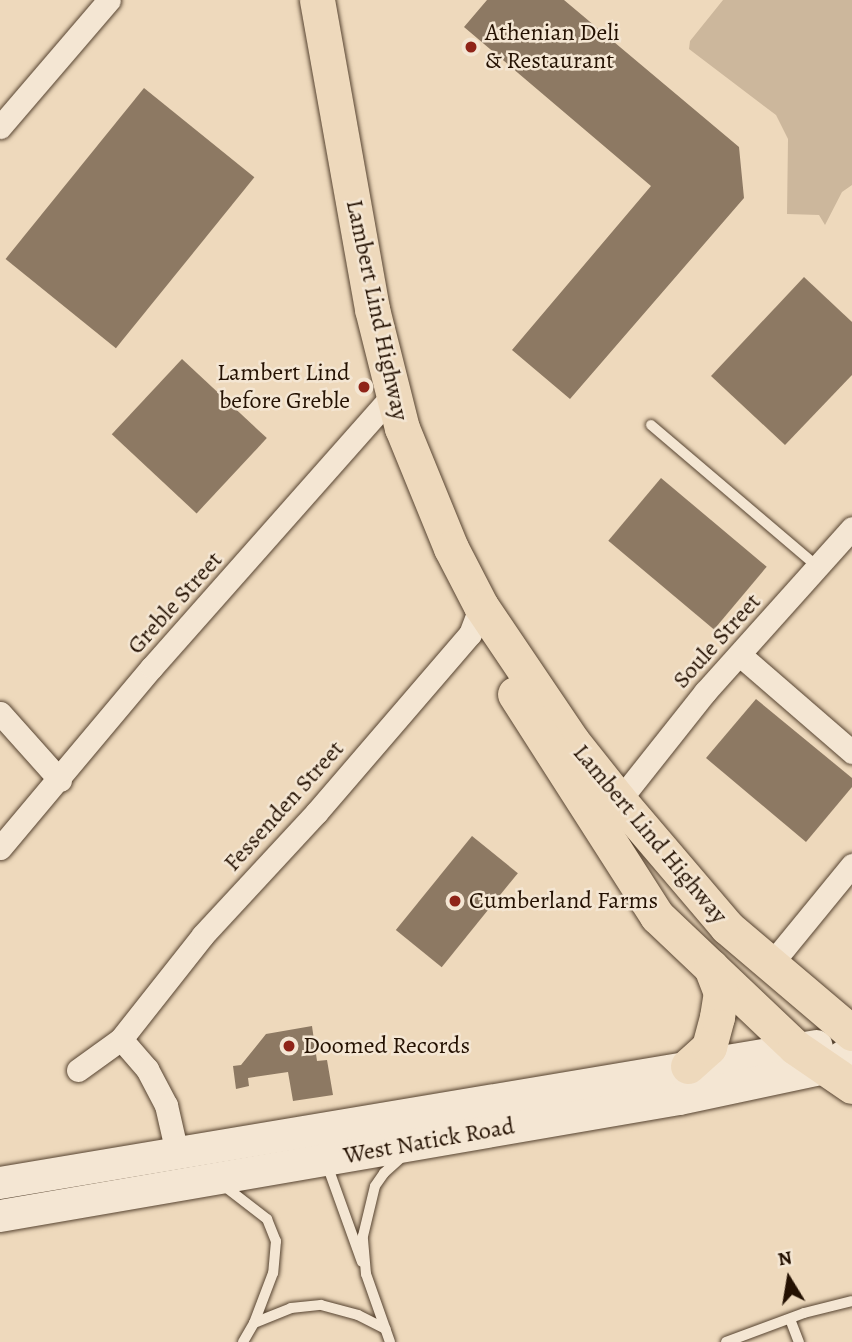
<!DOCTYPE html>
<style>
body{margin:0}
#map{position:relative;width:852px;height:1342px;overflow:hidden;background:#eed9bc;font-family:Alegreya,serif}
div>[style]{position:absolute}
[style*='--x']{left:calc(var(--x)*1px);top:calc(var(--y)*1px);width:calc(var(--w)*1px);rotate:calc(var(--a)*1deg)}
.green>*{inset:0;background:#ccb79c}
.building>*{inset:0;background:#8d7963;transform-origin:0 0}
.roads{filter:drop-shadow(0 0 2px #564330) drop-shadow(0 0 2px #564330)}
.service>*{height:10px;margin:-5px;padding:0 5px;transform-origin:5px;border-radius:5px;background:#f4e6d3}
.minor>*{height:23px;margin:-11.5px;padding:0 11.5px;transform-origin:11.5px;border-radius:11.5px;background:#f4e6d3}
.secondary>*{height:32px;margin:-16px;padding:0 16px;transform-origin:16px;border-radius:16px;background:#f4e6d3}
.primary>*{height:35px;margin:-17.5px;padding:0 17.5px;transform-origin:17.5px;border-radius:17.5px;background:#eed9bc}
.dots>*{width:19px;height:19px;translate:-50% -50%;box-sizing:border-box;border:4px solid #f4e6d3;border-radius:50%}
span{translate:-50% -50%;white-space:nowrap;text-align:center;line-height:1.15;-webkit-text-stroke:5px #f4e6d3;paint-order:stroke}
.poi-label{font-size:24px;color:#241102}
.left{translate:0 -50%;text-align:left}
.right{translate:-100% -50%;text-align:right}
.street-label{font-size:24px;color:#241102}
.north{position:absolute;left:754px;top:1244px;width:70px;height:70px;-webkit-text-stroke:5px #f4e6d3;paint-order:stroke;rotate:349deg;font-size:19px;font-weight:700;line-height:28px;text-align:center;color:#241102}
.north::after{content:'';display:block;margin:auto;width:24px;height:32px;background:#241102;clip-path:polygon(50% 0,100% 100%,50% 72%,0 100%)}
</style>
<div id="map">
<div class="green">
<i style="clip-path:polygon(723px 0,852px 0,852px 185px,842px 192px,825px 225px,819px 215px,787px 214px,788px 139px,776px 115px,689px 49px,690px 41px)"></i>
</div>
<div class="building">
<i style="clip-path:polygon(487px 0,564px 0,739px 147px,744px 198px,570px 399px,512px 350px,651px 186px,464px 27px)"></i>
<i style="left:144px;top:88px;width:142px;height:220px;rotate:39deg"></i>
<i style="clip-path:polygon(804px 277px,852px 322px,852px 375px,785px 445px,711px 376px)"></i>
<i style="left:182px;top:359px;width:116px;height:103px;rotate:43deg"></i>
<i style="left:661px;top:478px;width:138px;height:82px;rotate:40deg"></i>
<i style="clip-path:polygon(756px 699px,852px 778px,852px 787px,806px 842px,706px 758px)"></i>
<i style="left:472px;top:836px;width:59px;height:121px;rotate:39deg"></i>
<i style="clip-path:polygon(312px 1026px,317px 1061px,327px 1060px,333px 1095px,293px 1101px,288px 1072px,248px 1078px,249px 1086px,236px 1089px,233px 1066px,241px 1065px,266px 1034px)"></i>
</div>
<div class="roads">
<div class="service">
<i style="--x:651;--y:425;--w:219;--a:40.4"></i>
<i style="--x:326;--y:1162;--w:106;--a:70.2"></i>
<i style="--x:223;--y:1185;--w:56;--a:37.7"></i>
<i style="--x:267;--y:1219;--w:24;--a:68"></i>
<i style="--x:276;--y:1241;--w:32;--a:95"></i>
<i style="--x:273;--y:1273;--w:53;--a:110.8"></i>
<i style="--x:254;--y:1323;--w:22;--a:120"></i>
<i style="--x:790;--y:1319;--w:25;--a:69"></i>
<i style="--x:254;--y:1323;--w:40;--a:-22"></i>
<i style="--x:291;--y:1308;--w:30;--a:-6"></i>
<i style="--x:321;--y:1305;--w:38;--a:15"></i>
<i style="--x:358;--y:1315;--w:31;--a:27"></i>
<i style="--x:390;--y:1342;--w:72;--a:-109.4"></i>
<i style="--x:366;--y:1274;--w:38;--a:-95"></i>
<i style="--x:363;--y:1236;--w:51;--a:-76.5"></i>
<i style="--x:375;--y:1186;--w:16;--a:-55"></i>
<i style="--x:384;--y:1173;--w:25;--a:-42"></i>
<i style="--x:726;--y:1342;--w:83;--a:-20.4"></i>
<i style="--x:804;--y:1313;--w:49;--a:-14"></i>
</div>
<div class="minor">
<i style="--x:0;--y:127;--w:167;--a:-49.4"></i>
<i style="--x:740;--y:655;--w:148;--a:40.9"></i>
<i style="--x:0;--y:713;--w:90;--a:48.2"></i>
<i style="--x:625;--y:793;--w:129;--a:-51.6"></i>
<i style="--x:705;--y:692;--w:220;--a:-48.1"></i>
<i style="--x:0;--y:848;--w:236;--a:-50"></i>
<i style="--x:152;--y:667;--w:363;--a:-48.5"></i>
<i style="--x:771;--y:964;--w:128;--a:-50.7"></i>
<i style="--x:121;--y:1039;--w:40;--a:49"></i>
<i style="--x:147;--y:1069;--w:41;--a:62.2"></i>
<i style="--x:166;--y:1105;--w:49;--a:77.1"></i>
<i style="--x:78;--y:1070;--w:53;--a:-35.8"></i>
<i style="--x:121;--y:1039;--w:132;--a:-51.7"></i>
<i style="--x:203;--y:935;--w:166;--a:-47.2"></i>
<i style="--x:316;--y:813;--w:236;--a:-49.3"></i>
<i style="--x:470;--y:634;--w:30;--a:-69"></i>
</div>
<div class="secondary">
<i style="--x:0;--y:1183;--w:828;--a:-9.52"></i>
<i style="--x:0;--y:1216;--w:689;--a:-9.78"></i>
<i style="--x:679;--y:1099;--w:149;--a:-12"></i>
<i style="--x:825;--y:1068;--w:32;--a:-32"></i>
</div>
<div class="primary">
<i style="--x:317;--y:0;--w:314;--a:79.9"></i>
<i style="--x:372;--y:309;--w:123;--a:75.9"></i>
<i style="--x:402;--y:428;--w:130;--a:67.8"></i>
<i style="--x:451;--y:548;--w:65;--a:62.7"></i>
<i style="--x:481;--y:606;--w:163;--a:56"></i>
<i style="--x:572;--y:741;--w:75;--a:51.5"></i>
<i style="--x:619;--y:800;--w:167;--a:49.6"></i>
<i style="--x:727;--y:927;--w:164;--a:40.3"></i>
<i style="--x:515;--y:694;--w:264;--a:57.4"></i>
<i style="--x:657;--y:916;--w:190;--a:43.5"></i>
<i style="--x:795;--y:1047;--w:69;--a:34.4"></i>
<i style="--x:688;--y:1066;--w:28;--a:-42"></i>
<i style="--x:709;--y:1047;--w:31;--a:-75"></i>
<i style="--x:717;--y:1017;--w:24;--a:-81"></i>
<i style="--x:721;--y:993;--w:28;--a:-111"></i>
</div>
</div>
<div class="dots">
<i style="left:471px;top:47px;background:#8f2418"></i>
<i style="left:364px;top:387px;background:#8f2418"></i>
<i style="left:455px;top:901px;background:#8f2418"></i>
<i style="left:289px;top:1046px;background:#8f2418"></i>
</div>
<div class="poi-label">
<span class="left" style="left:485px;top:47px">Athenian Deli<br>&amp; Restaurant</span>
<span class="right" style="left:350px;top:387px">Lambert Lind<br>before Greble</span>
<span class="left" style="left:469px;top:901px">Cumberland Farms</span>
<span class="left" style="left:303px;top:1046px">Doomed Records</span>
</div>
<div class="street-label">
<span style="left:377px;top:310px;rotate:78deg">Lambert Lind Highway</span>
<span style="left:175px;top:603px;rotate:-48deg">Greble Street</span>
<span style="left:717px;top:641px;rotate:-48deg">Soule Street</span>
<span style="left:284px;top:806px;rotate:-48deg">Fessenden Street</span>
<span style="left:650px;top:834px;rotate:50deg">Lambert Lind Highway</span>
<span style="left:429px;top:1141px;rotate:-10deg">West Natick Road</span>
</div>
<div class="north">N</div>
</div>
